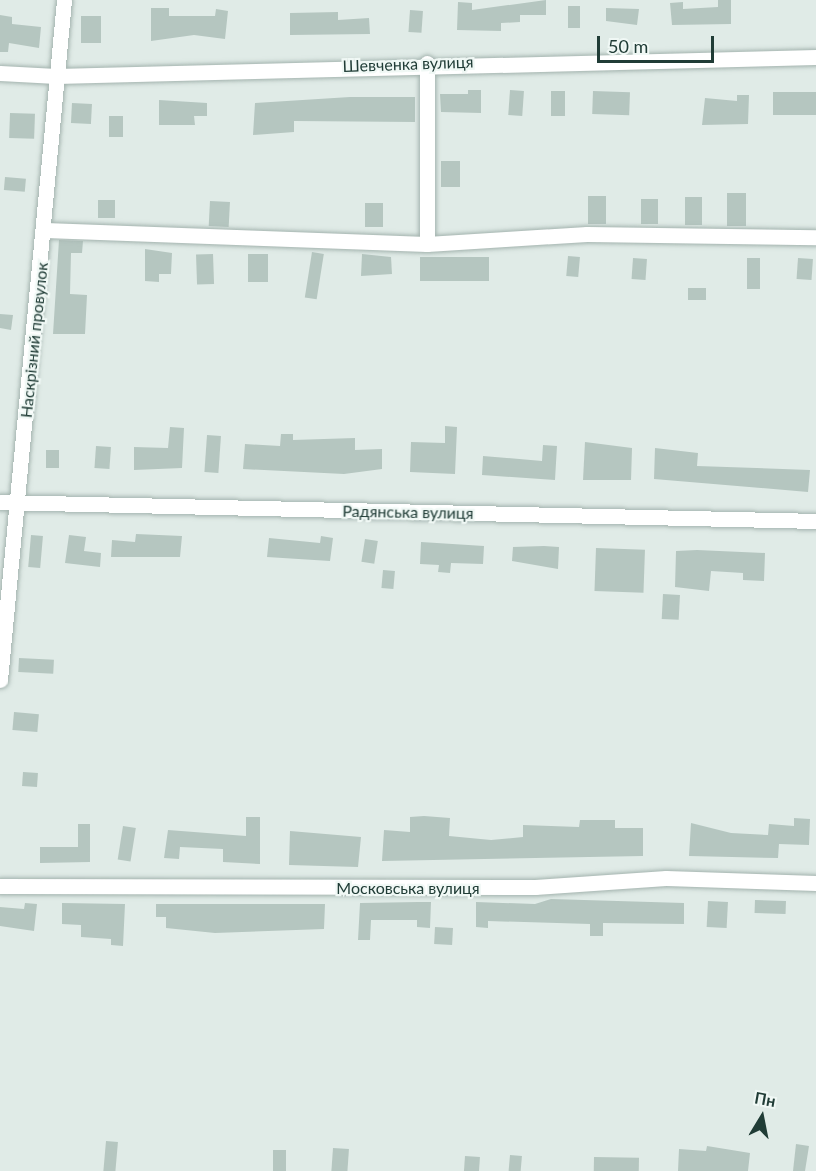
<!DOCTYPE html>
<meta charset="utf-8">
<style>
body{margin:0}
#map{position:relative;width:816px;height:1171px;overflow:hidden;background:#e0ebe7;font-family:Lato,sans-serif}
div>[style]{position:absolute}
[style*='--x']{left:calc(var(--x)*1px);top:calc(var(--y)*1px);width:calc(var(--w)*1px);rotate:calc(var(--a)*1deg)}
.building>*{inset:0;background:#b5c6c0;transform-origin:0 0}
.roads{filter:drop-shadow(0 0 2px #a3b3ae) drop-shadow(0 0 2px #a3b3ae)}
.minor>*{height:15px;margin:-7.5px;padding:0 7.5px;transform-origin:7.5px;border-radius:7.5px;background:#fff}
span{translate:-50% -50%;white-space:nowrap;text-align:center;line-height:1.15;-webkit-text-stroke:4.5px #f0f8f5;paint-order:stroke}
.street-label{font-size:16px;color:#203c36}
.north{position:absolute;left:732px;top:1087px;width:60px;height:60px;-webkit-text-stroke:4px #f0f8f5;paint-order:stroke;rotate:10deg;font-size:16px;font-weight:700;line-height:24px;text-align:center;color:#203c36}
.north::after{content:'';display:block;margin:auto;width:21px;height:27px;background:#203c36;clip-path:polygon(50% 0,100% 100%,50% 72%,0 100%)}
.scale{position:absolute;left:597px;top:36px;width:117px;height:27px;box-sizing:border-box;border:3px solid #203c36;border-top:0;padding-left:8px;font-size:18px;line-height:21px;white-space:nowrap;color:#203c36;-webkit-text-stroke:4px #f0f8f5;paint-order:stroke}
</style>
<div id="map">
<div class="building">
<i style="clip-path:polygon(546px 0,546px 15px,520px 15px,520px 22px,501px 23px,501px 31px,457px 30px,458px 2px,472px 3px,472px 10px)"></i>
<i style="clip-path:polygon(718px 0,731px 0,731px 24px,672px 25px,670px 3px,683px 2px,683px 9px,718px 7px)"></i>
<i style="left:568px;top:6px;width:12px;height:22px"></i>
<i style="clip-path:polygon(151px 8px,169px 8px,169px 16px,215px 16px,216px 9px,228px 11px,225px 39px,194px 35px,151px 41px)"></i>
<i style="clip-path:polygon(606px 8px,639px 9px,637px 25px,606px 21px)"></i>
<i style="left:410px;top:10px;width:13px;height:22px;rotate:4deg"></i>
<i style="clip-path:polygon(338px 12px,338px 20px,369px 18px,370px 34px,290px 35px,290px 13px)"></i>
<i style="clip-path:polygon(0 15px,12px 17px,12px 24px,41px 27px,39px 48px,9px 43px,8px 52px,0 52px)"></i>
<i style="left:81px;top:16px;width:20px;height:27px"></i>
<i style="clip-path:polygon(468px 90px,481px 90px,481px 113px,441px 112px,440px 94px,468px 94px)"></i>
<i style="left:510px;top:90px;width:14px;height:25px;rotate:4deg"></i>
<i style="left:551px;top:91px;width:14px;height:25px"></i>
<i style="left:593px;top:91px;width:37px;height:23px;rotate:2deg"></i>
<i style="left:816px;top:92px;width:23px;height:43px;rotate:90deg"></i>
<i style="clip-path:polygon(737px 95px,749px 95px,748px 124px,702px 125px,705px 98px,737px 101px)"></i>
<i style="clip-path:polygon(350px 97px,415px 97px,415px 122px,294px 121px,294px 132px,253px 135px,255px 103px)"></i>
<i style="clip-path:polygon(159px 100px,207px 103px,207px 116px,194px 116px,195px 125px,159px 125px)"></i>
<i style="left:72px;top:103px;width:20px;height:20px;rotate:3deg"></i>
<i style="left:10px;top:113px;width:25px;height:25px;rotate:2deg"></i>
<i style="left:109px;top:116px;width:14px;height:21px"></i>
<i style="left:441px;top:161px;width:19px;height:26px"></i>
<i style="left:5px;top:177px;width:21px;height:13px;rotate:5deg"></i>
<i style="left:727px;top:193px;width:19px;height:33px"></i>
<i style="left:588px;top:196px;width:18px;height:28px"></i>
<i style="left:685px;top:197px;width:17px;height:28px"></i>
<i style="left:641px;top:199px;width:17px;height:25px"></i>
<i style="left:98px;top:200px;width:17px;height:18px"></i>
<i style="left:210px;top:201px;width:20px;height:25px;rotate:3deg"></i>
<i style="left:365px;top:203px;width:18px;height:24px"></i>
<i style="clip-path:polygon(59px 240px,83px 241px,82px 253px,71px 253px,70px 294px,87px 295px,85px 334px,53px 334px)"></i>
<i style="clip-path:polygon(145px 249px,172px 253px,171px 274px,159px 274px,159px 282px,145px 281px)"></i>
<i style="left:312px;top:252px;width:12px;height:46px;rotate:9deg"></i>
<i style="left:213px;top:254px;width:30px;height:17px;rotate:88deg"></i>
<i style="left:248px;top:254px;width:20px;height:28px"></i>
<i style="clip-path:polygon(362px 254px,391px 257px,392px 274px,361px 276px)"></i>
<i style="left:568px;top:256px;width:12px;height:20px;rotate:5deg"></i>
<i style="left:420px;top:257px;width:69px;height:24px"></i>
<i style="left:633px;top:258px;width:14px;height:21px;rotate:4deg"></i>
<i style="left:747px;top:258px;width:13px;height:31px"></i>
<i style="left:798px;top:258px;width:15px;height:21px;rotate:4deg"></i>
<i style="left:688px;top:288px;width:18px;height:12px"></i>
<i style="clip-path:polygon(0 314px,13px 315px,11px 330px,0 328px)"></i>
<i style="clip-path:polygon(445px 426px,457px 427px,455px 474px,410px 472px,411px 442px,445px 443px)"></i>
<i style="clip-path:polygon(170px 427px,184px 428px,182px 468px,134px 470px,134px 447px,168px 448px)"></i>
<i style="clip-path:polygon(281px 434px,293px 434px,293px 440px,355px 438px,355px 450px,382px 449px,382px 469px,344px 474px,243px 469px,245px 444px,280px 446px)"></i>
<i style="left:207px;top:435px;width:14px;height:37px;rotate:4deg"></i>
<i style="clip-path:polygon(585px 442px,632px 448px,631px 480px,583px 480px)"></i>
<i style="clip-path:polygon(543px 445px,557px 446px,555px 480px,482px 475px,483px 456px,542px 461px)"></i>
<i style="left:96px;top:446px;width:15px;height:22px;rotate:4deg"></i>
<i style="clip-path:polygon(655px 448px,698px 453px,697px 466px,810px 470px,808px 492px,654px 479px)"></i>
<i style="left:46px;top:450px;width:13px;height:18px"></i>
<i style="clip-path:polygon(136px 534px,182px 536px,180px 557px,111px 557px,112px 540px,135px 542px)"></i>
<i style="left:31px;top:535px;width:12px;height:32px;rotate:5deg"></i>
<i style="clip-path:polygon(69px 535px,86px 537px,84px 551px,101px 553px,100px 567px,65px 563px)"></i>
<i style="clip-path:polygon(321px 536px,333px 538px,330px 561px,267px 557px,269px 538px,320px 543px)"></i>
<i style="left:365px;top:539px;width:13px;height:23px;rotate:9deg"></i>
<i style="clip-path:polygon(421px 542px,484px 546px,483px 564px,451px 563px,450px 573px,438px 572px,439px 565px,420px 564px)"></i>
<i style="clip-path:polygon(544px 546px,559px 547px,558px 569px,512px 561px,513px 547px)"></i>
<i style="left:596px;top:548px;width:49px;height:43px;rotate:2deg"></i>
<i style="clip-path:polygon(697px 550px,765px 553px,764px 581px,743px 580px,743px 573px,711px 571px,709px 591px,675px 587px,676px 551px)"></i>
<i style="left:383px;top:570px;width:12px;height:18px;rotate:5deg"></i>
<i style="left:663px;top:594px;width:17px;height:25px;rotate:3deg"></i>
<i style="left:19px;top:658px;width:35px;height:14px;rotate:3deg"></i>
<i style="left:14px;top:712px;width:25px;height:18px;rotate:5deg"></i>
<i style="left:23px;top:772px;width:15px;height:14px;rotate:4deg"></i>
<i style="clip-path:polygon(424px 816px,450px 818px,449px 836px,491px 840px,523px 837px,523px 825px,579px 827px,580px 820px,615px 820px,615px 828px,643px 828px,643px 856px,382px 861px,384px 830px,410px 832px,410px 817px)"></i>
<i style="clip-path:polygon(246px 817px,260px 817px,260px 864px,223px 862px,223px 849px,180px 847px,179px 859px,164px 858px,168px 830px,246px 836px)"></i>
<i style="clip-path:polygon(794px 818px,810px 819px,809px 845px,779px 844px,778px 858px,689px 856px,691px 823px,731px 833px,768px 835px,769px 824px,794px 826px)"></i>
<i style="clip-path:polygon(78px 824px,90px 824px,90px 862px,40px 863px,40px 847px,78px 847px)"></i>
<i style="left:123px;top:826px;width:13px;height:34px;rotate:9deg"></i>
<i style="clip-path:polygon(290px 831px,361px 837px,358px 867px,289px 865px)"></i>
<i style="clip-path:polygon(551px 899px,684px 903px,684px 924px,603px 923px,603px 936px,590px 936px,590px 924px,488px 921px,488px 928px,476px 927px,476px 902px,535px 904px)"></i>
<i style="left:755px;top:900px;width:31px;height:13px;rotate:2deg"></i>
<i style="left:708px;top:901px;width:20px;height:26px;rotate:3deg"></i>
<i style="clip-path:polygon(418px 902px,431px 902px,430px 928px,417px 927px,417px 920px,371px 920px,370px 940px,358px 940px,360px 903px)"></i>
<i style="clip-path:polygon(25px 903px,37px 904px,34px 931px,0 926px,0 907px,24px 909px)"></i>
<i style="clip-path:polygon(62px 903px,125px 904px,123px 946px,111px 945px,111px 939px,81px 937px,81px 925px,62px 924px)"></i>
<i style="clip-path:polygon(156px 904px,325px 904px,324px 929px,215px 933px,166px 928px,166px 917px,156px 917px)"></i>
<i style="left:435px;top:927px;width:18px;height:17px;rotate:3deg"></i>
<i style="left:106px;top:1141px;width:12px;height:30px;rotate:5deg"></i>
<i style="clip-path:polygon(796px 1144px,809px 1146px,805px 1171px,793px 1171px)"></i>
<i style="clip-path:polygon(707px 1146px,750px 1153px,748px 1171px,678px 1171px,679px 1149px,706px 1151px)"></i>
<i style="left:333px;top:1148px;width:16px;height:23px;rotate:4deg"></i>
<i style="left:273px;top:1150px;width:13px;height:21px"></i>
<i style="left:510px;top:1155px;width:12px;height:16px;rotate:5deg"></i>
<i style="left:465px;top:1156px;width:15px;height:15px;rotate:4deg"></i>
<i style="left:594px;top:1157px;width:45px;height:14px;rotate:1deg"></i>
</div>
<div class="roads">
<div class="minor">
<i style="--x:0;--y:73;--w:56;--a:3.1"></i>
<i style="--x:56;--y:76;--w:760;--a:-1.43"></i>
<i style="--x:45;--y:230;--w:382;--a:2.1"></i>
<i style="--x:427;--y:244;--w:160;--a:-3.6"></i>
<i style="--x:587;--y:234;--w:229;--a:0.8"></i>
<i style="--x:427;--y:244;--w:181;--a:-90"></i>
<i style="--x:0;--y:502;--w:816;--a:1.33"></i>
<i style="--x:0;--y:680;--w:683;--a:-84.62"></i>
<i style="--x:0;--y:886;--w:535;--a:0.11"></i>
<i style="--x:535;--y:887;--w:131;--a:-3.9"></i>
<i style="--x:666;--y:878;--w:150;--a:1.9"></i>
</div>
</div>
<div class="street-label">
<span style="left:408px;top:64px;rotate:-2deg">Шевченка вулиця</span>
<span style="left:34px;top:340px;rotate:-84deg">Наскрізний провулок</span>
<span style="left:408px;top:512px;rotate:1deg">Радянська вулиця</span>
<span style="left:408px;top:888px">Московська вулиця</span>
</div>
<div class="north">Пн</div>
<div class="scale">50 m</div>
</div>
